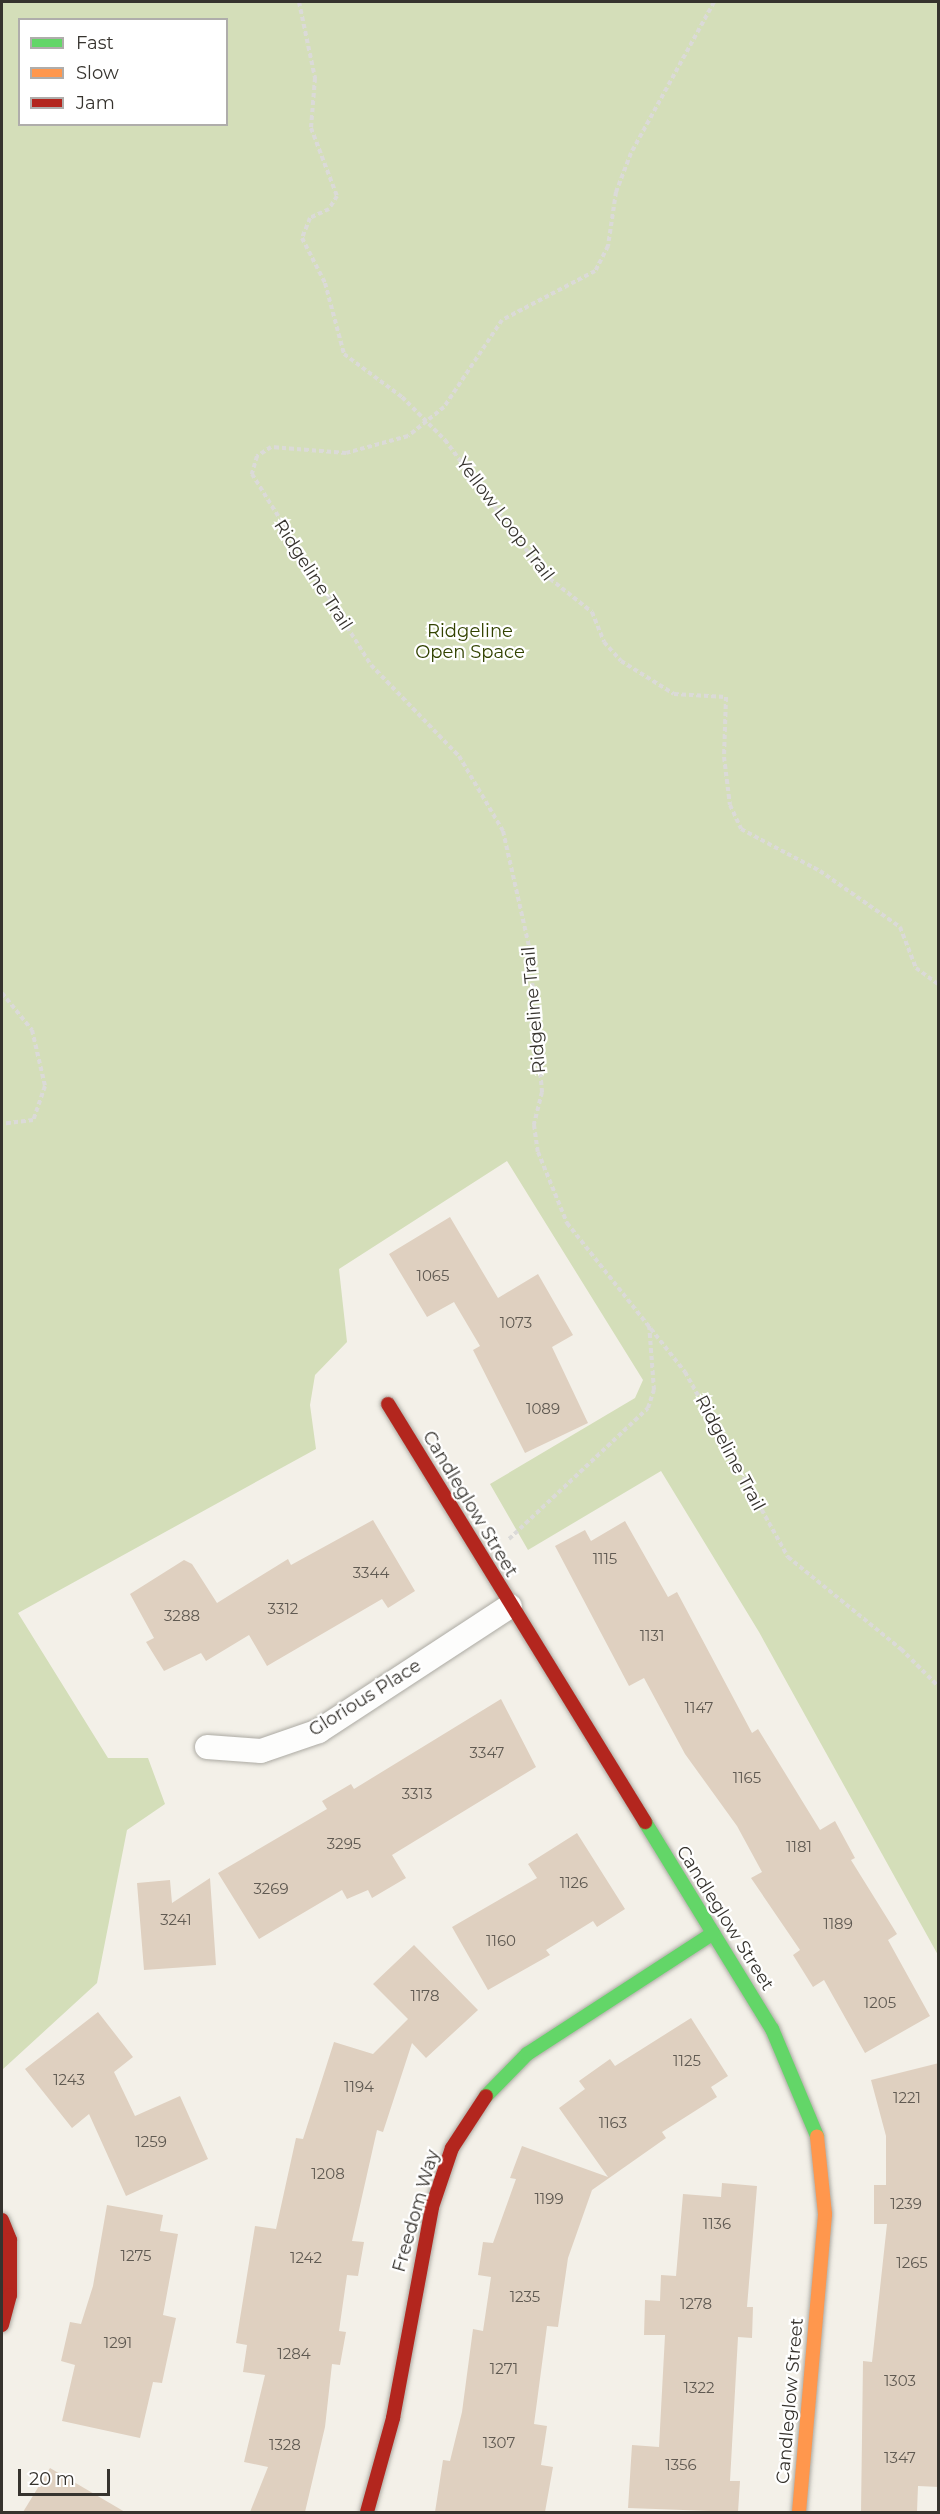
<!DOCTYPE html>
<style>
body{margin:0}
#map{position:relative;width:940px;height:2514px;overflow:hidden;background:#f3f0e8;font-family:Montserrat,sans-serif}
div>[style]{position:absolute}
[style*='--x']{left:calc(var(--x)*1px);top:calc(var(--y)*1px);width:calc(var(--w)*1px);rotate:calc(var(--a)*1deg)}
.green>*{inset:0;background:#d4deb9}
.building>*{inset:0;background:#dfd0c0}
.path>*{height:4px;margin-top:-2px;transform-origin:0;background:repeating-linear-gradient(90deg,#dbdad8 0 4.5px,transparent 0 7.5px)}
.roads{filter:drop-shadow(0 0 2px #acaaa3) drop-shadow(0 0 2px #acaaa3)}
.street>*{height:24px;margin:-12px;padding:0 12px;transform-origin:12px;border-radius:12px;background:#fdfdfc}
.fast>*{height:14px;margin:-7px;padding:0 7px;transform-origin:7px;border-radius:7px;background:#63d668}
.slow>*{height:14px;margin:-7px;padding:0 7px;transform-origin:7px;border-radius:7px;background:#ff974d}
.jam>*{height:14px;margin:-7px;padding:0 7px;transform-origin:7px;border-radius:7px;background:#b3261e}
span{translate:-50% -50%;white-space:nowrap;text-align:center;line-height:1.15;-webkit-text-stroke:4.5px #fff;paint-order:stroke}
.number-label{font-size:15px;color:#605a52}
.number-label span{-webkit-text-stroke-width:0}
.street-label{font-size:18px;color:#36332e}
.park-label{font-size:18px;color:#324200}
.frame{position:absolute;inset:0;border:3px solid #36332e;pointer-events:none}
.legend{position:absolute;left:18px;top:18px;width:210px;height:108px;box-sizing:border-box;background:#fff;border:2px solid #afadab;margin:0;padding:8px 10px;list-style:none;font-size:18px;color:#36332e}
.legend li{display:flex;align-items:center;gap:12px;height:30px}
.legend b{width:30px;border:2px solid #afadab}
.scale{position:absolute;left:18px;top:2469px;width:92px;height:27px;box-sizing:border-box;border:3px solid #36332e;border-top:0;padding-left:8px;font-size:18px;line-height:21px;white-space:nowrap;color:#36332e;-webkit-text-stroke:4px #fff;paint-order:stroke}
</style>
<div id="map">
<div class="green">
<i style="clip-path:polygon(evenodd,2px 2px,938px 2px,938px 1955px,759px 1632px,661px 1471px,528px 1550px,490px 1484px,635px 1398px,643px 1380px,507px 1161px,339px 1269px,347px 1342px,315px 1375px,310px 1405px,316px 1449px,18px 1613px,108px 1758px,148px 1758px,165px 1804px,127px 1830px,97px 1983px,2px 2070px,2px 2px,20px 20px,226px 20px,226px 124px,20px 124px,20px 20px)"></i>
</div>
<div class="building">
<i style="clip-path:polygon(450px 1217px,498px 1298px,538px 1274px,573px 1335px,552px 1347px,588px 1423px,525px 1453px,473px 1350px,480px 1346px,454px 1302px,427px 1317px,389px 1254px)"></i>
<i style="clip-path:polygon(373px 1520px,415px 1591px,388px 1608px,382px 1599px,267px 1666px,249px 1635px,206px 1661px,201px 1653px,164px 1671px,146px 1642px,154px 1638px,130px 1594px,184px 1560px,192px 1564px,217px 1603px,288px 1559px,291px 1565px)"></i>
<i style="clip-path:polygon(625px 1521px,668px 1597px,677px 1592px,752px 1733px,758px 1729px,820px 1830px,835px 1821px,855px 1858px,851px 1860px,897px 1934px,888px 1940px,930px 2016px,865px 2053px,824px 1980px,813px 1987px,793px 1955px,800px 1950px,751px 1878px,762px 1872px,737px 1826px,685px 1754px,644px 1678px,629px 1686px,555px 1546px,585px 1530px,591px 1541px)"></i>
<i style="clip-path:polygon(501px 1699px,536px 1767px,392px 1855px,406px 1878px,372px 1898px,368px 1890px,347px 1899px,342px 1890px,259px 1939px,218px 1873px,327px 1809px,322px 1801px,351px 1784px,354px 1789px)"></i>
<i style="clip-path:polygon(577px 1833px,625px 1909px,597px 1927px,593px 1921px,546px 1950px,550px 1955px,488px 1990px,452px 1927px,537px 1878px,528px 1864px)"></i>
<i style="clip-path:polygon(210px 1878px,216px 1965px,144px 1970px,137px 1883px,170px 1880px,172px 1903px)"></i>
<i style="clip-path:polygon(414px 1945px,478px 2010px,426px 2058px,412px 2043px,383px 2132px,377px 2130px,352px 2241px,364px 2242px,358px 2276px,347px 2275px,339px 2331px,346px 2332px,340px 2365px,332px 2364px,325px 2427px,305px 2512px,250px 2512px,268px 2467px,244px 2462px,265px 2375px,243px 2372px,247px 2345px,236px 2343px,255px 2226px,276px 2229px,296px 2138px,303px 2139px,334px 2042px,373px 2054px,408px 2019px,373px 1984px)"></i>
<i style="clip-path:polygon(98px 2012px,133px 2057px,114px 2072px,135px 2116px,180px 2096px,208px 2159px,126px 2196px,89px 2114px,72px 2128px,25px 2069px)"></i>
<i style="clip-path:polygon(691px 2018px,728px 2076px,711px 2087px,717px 2097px,662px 2132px,666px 2138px,592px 2190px,568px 2258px,558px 2327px,547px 2326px,534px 2424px,547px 2426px,541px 2465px,553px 2467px,545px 2512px,435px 2512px,443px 2460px,450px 2461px,462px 2412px,473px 2329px,483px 2331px,491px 2277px,478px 2275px,483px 2242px,493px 2243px,516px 2179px,510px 2178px,522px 2146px,608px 2177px,559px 2108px,585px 2089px,579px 2081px,610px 2059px,615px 2066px)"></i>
<i style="clip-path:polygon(939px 2063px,939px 2487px,918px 2486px,917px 2512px,861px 2512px,863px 2361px,872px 2362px,887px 2224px,874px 2224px,874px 2185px,886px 2185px,886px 2136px,871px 2080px)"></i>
<i style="clip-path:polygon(722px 2183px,757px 2186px,747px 2307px,753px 2307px,752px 2338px,738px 2337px,730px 2481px,740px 2481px,738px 2512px,628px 2508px,632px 2445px,659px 2447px,665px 2335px,644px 2335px,645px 2300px,660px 2301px,661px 2275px,676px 2276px,683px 2194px,721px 2197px)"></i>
<i style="clip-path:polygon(107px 2205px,163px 2215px,160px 2231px,178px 2234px,163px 2315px,176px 2318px,162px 2383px,153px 2382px,140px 2438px,62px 2421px,75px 2365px,61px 2361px,70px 2322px,81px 2324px,93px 2286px)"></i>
<i style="clip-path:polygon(50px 2468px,125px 2512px,23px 2512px)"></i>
</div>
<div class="path">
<i style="--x:299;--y:2;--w:78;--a:78.1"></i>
<i style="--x:315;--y:78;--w:50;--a:94.6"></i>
<i style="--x:311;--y:128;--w:73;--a:69.1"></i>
<i style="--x:337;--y:196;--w:15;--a:122"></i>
<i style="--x:329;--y:209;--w:21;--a:155"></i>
<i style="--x:310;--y:218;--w:22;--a:112"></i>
<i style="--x:302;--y:238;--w:51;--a:62.9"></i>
<i style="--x:325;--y:283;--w:73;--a:75"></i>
<i style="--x:344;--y:354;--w:72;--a:36.6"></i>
<i style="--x:402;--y:397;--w:61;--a:45"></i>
<i style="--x:445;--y:440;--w:167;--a:53.5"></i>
<i style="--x:544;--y:574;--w:61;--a:38.4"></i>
<i style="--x:592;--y:612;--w:32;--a:68"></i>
<i style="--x:604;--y:642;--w:25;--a:48"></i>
<i style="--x:621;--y:661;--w:62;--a:31.9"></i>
<i style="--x:674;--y:694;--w:52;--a:3.3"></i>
<i style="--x:726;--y:697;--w:60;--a:91.9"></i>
<i style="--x:724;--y:757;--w:48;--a:82.9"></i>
<i style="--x:730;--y:805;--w:26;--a:65"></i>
<i style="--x:741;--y:829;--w:89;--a:28"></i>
<i style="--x:820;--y:871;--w:98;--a:35"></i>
<i style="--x:900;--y:927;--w:44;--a:68.7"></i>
<i style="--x:916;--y:968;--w:27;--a:36"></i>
<i style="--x:714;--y:2;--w:172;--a:118.8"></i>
<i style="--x:631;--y:153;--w:42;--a:111"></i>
<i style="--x:616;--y:192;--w:55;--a:98.4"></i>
<i style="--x:608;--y:246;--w:28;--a:117"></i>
<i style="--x:595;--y:271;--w:105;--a:152.2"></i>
<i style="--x:502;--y:320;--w:105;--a:123.7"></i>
<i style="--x:444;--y:407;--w:46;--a:141.1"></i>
<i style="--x:408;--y:436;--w:64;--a:164.7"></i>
<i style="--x:346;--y:453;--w:75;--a:-175.4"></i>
<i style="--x:271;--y:447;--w:17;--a:147"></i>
<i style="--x:257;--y:456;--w:19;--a:106"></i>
<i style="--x:252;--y:474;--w:225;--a:58.1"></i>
<i style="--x:371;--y:665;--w:127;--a:46"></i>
<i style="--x:459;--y:756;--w:87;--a:59.6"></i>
<i style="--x:503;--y:831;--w:118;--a:77.3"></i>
<i style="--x:529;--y:946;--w:147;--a:84.9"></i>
<i style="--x:542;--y:1092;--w:34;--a:104"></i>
<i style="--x:534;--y:1125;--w:27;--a:82"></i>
<i style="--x:538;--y:1152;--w:77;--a:67.8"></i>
<i style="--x:567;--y:1223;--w:190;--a:51.6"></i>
<i style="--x:685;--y:1372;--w:212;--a:60.9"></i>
<i style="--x:788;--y:1557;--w:146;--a:39.2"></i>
<i style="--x:901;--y:1649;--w:52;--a:45"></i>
<i style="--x:2;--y:993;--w:48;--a:51"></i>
<i style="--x:32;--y:1030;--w:57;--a:76.9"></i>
<i style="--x:45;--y:1086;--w:36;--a:109"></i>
<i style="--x:33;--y:1120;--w:31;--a:173"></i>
<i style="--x:509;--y:1539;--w:191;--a:-43.3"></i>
<i style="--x:648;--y:1408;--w:19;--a:-72"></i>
<i style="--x:654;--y:1390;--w:66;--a:-94.3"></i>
</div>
<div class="roads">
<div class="street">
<i style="--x:207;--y:1747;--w:54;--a:4.2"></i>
<i style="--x:261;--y:1751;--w:61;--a:-19"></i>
<i style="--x:319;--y:1731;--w:228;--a:-33.2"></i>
</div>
<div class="fast">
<i style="--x:645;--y:1822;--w:243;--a:58.5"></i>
<i style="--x:772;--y:2029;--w:116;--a:67.2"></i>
<i style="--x:486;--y:2096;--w:59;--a:-45.7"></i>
<i style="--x:527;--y:2054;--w:222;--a:-33"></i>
</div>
<div class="slow">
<i style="--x:799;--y:2512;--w:299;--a:-85"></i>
<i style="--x:825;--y:2214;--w:78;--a:-95.9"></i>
</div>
<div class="jam">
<i style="--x:388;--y:1404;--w:491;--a:58.4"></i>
<i style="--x:2;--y:2220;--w:22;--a:68"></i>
<i style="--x:10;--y:2240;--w:55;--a:90"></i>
<i style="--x:10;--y:2295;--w:31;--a:105"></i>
<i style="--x:367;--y:2512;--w:98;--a:-74.5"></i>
<i style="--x:393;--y:2418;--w:215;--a:-79.5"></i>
<i style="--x:432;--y:2207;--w:62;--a:-71.3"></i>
<i style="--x:452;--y:2148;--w:62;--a:-56.8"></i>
</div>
</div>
<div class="number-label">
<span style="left:433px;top:1276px">1065</span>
<span style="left:516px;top:1323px">1073</span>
<span style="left:543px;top:1409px">1089</span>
<span style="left:605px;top:1559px">1115</span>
<span style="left:371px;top:1573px">3344</span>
<span style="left:283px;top:1609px">3312</span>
<span style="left:182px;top:1616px">3288</span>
<span style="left:652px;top:1636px">1131</span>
<span style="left:699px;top:1708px">1147</span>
<span style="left:487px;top:1753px">3347</span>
<span style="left:747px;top:1778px">1165</span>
<span style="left:417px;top:1794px">3313</span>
<span style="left:344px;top:1844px">3295</span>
<span style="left:799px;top:1847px">1181</span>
<span style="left:574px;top:1883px">1126</span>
<span style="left:271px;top:1889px">3269</span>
<span style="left:176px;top:1920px">3241</span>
<span style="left:838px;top:1924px">1189</span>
<span style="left:501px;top:1941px">1160</span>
<span style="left:425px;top:1996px">1178</span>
<span style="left:880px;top:2003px">1205</span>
<span style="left:687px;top:2061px">1125</span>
<span style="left:69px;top:2080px">1243</span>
<span style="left:359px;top:2087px">1194</span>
<span style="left:907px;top:2098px">1221</span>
<span style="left:613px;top:2123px">1163</span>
<span style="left:151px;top:2142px">1259</span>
<span style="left:328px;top:2174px">1208</span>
<span style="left:549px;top:2199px">1199</span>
<span style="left:906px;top:2204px">1239</span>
<span style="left:717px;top:2224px">1136</span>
<span style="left:136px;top:2256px">1275</span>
<span style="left:306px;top:2258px">1242</span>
<span style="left:912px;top:2263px">1265</span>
<span style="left:525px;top:2297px">1235</span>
<span style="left:696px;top:2304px">1278</span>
<span style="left:118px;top:2343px">1291</span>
<span style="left:294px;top:2354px">1284</span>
<span style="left:504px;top:2369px">1271</span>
<span style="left:900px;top:2381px">1303</span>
<span style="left:699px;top:2388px">1322</span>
<span style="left:499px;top:2443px">1307</span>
<span style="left:285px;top:2445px">1328</span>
<span style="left:900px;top:2458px">1347</span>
<span style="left:681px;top:2465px">1356</span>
</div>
<div class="street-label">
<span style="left:505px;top:519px;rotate:53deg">Yellow Loop Trail</span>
<span style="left:313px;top:575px;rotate:57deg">Ridgeline Trail</span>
<span style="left:534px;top:1010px;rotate:-95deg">Ridgeline Trail</span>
<span style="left:730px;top:1453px;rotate:62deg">Ridgeline Trail</span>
<span style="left:470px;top:1504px;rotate:59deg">Candleglow Street</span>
<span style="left:365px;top:1698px;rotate:-32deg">Glorious Place</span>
<span style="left:725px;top:1918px;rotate:58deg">Candleglow Street</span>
<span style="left:416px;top:2211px;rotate:-74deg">Freedom Way</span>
<span style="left:790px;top:2401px;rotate:-85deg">Candleglow Street</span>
</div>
<div class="park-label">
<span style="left:470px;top:642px">Ridgeline<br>Open Space</span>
</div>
<div class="frame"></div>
<ul class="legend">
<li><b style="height:8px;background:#63d668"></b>Fast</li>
<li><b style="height:8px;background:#ff974d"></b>Slow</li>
<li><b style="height:8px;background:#b3261e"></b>Jam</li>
</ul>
<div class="scale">20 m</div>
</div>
